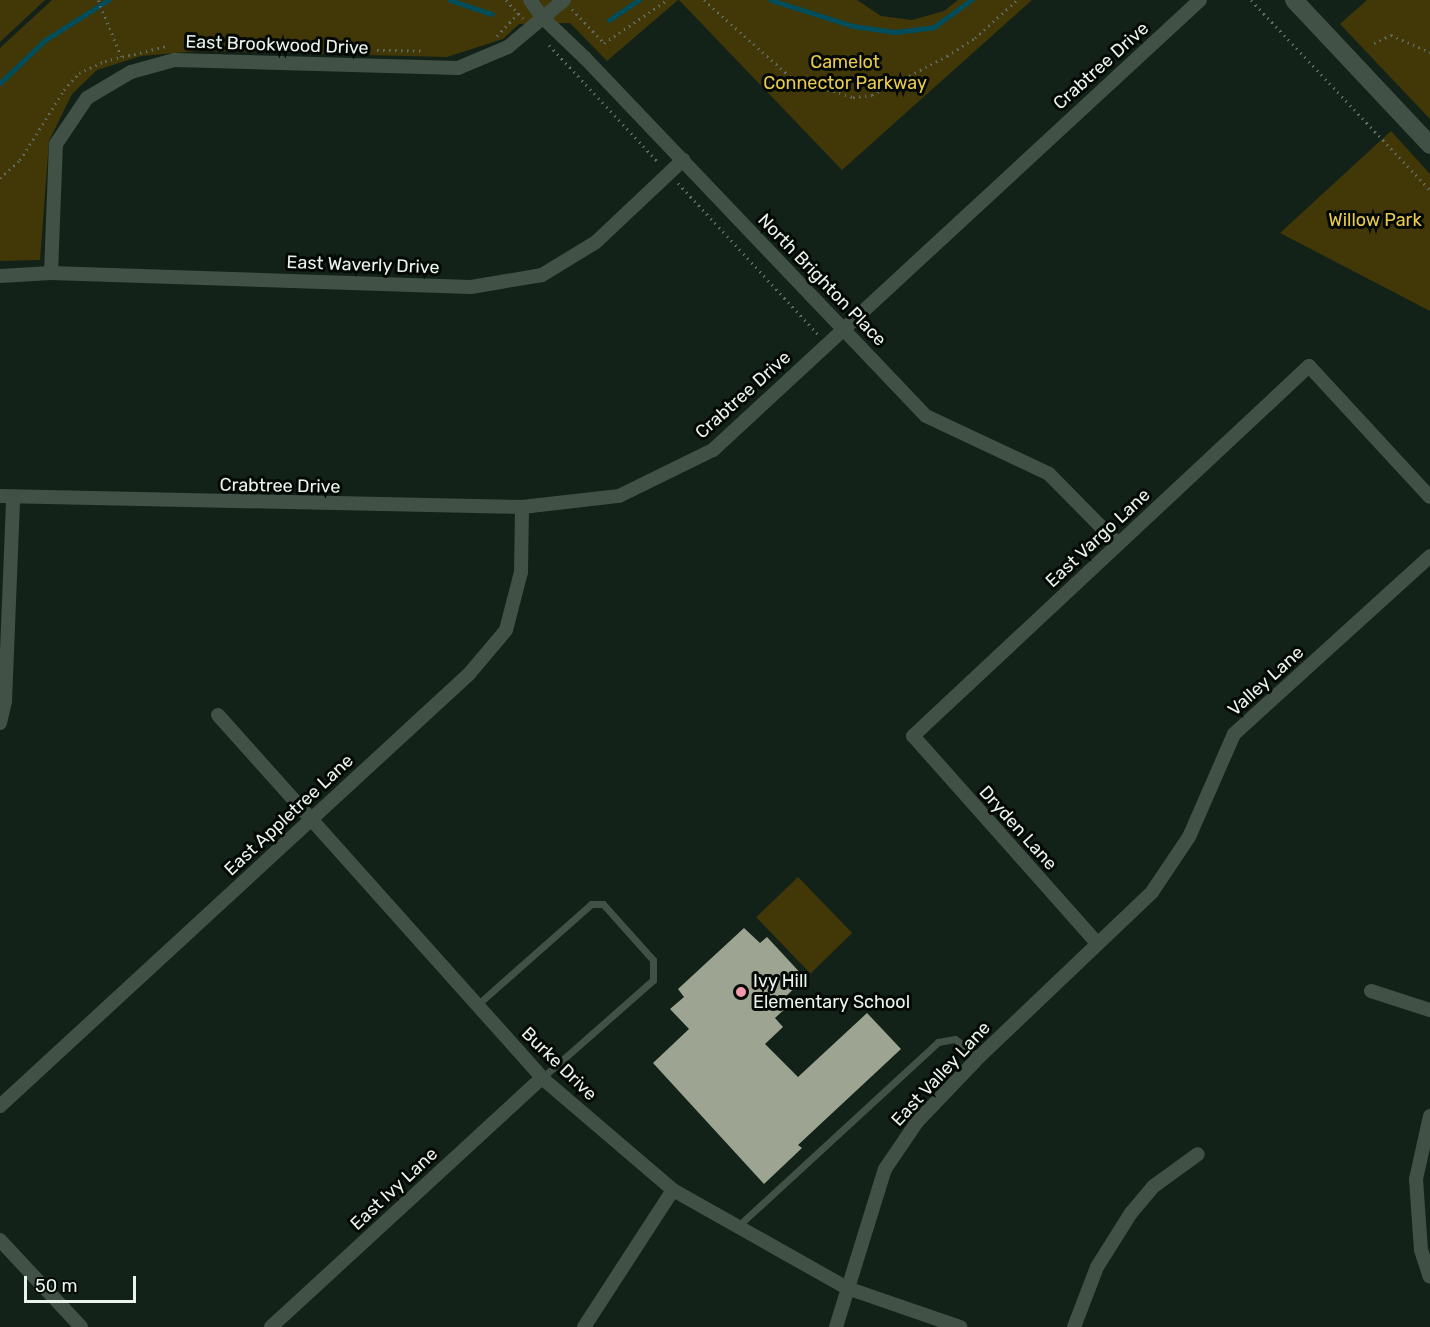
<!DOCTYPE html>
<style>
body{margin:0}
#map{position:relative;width:1430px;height:1327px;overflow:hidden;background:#132218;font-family:Rubik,sans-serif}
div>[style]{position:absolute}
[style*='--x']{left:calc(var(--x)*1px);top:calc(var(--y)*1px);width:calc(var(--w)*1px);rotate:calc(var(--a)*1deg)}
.green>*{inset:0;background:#423707;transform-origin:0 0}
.stream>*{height:4.5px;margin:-2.25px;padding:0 2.25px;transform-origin:2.25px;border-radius:2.25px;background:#004d5b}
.building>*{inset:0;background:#9da491}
.path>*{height:3px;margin-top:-1.5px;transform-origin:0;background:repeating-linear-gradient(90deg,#5e6b62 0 1.5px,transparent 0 6px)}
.lane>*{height:7px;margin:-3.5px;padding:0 3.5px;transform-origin:3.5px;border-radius:3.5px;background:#415146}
.street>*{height:14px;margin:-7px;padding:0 7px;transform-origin:7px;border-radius:7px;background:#415146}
.secondary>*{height:18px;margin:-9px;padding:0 9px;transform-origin:9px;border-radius:9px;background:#415146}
.dots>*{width:16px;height:16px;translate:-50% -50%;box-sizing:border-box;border:3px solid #040906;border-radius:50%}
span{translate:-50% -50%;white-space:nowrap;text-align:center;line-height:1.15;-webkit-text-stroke:6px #040906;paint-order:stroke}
.street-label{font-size:18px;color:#eaf3ec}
.park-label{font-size:18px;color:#e9ca4d}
.poi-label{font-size:18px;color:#eaf3ec}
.left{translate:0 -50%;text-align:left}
.scale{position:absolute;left:24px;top:1276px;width:112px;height:27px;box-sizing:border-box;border:3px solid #eaf3ec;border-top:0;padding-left:8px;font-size:18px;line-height:21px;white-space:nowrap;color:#eaf3ec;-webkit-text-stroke:4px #040906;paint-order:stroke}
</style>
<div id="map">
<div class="green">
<i style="clip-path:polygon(0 0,45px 0,0 42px)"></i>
<i style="clip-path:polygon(52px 0,678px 0,607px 61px,570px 23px,519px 24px,503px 39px,447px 57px,198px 51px,141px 56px,97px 70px,72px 94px,49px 141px,40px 260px,0 261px,0 48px)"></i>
<i style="clip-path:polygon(679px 0,857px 0,881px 16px,912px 20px,944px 11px,958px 0,1032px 0,842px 170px)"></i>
<i style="clip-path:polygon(1367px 0,1430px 0,1430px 119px,1340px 24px)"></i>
<i style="clip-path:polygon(1391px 131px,1430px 174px,1430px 311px,1280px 233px)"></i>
<i style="left:798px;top:877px;width:78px;height:58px;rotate:46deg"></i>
</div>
<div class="stream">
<i style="--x:450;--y:0;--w:44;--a:18.4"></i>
<i style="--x:771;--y:0;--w:86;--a:17.6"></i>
<i style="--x:853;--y:26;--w:42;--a:8.1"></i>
<i style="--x:895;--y:32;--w:39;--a:-7"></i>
<i style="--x:934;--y:27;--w:46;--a:-36.1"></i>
<i style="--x:609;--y:20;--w:36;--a:-34"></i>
<i style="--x:0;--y:83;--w:61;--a:-43.7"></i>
<i style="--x:44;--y:41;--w:76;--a:-32.6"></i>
</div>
<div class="building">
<i style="clip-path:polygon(744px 928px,760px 943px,767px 937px,805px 978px,781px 1001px,787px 1007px,775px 1018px,783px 1027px,765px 1044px,798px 1077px,867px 1013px,901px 1049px,798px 1145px,802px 1148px,764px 1184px,653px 1063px,689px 1029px,670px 1009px,684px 997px,678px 989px)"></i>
</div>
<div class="path">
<i style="--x:98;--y:0;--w:61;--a:67.7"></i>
<i style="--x:506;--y:0;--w:25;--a:47"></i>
<i style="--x:704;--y:0;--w:119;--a:41.6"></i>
<i style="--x:793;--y:79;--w:63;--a:16.7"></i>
<i style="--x:853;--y:97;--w:19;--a:-6"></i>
<i style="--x:872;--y:95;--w:85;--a:-27.5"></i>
<i style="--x:947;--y:56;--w:33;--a:-33"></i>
<i style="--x:975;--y:38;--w:57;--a:-42.1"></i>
<i style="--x:1251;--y:0;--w:261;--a:46.7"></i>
<i style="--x:572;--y:9;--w:47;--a:46.7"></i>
<i style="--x:604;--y:43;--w:76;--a:-34.3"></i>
<i style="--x:497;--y:36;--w:35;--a:-47"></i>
<i style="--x:1374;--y:43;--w:19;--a:-25"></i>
<i style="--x:1391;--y:35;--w:43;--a:23.6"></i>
<i style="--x:549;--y:45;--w:161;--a:47"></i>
<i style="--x:377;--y:50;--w:48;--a:1.2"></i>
<i style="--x:0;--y:178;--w:27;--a:-42"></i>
<i style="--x:20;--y:160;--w:83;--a:-57.8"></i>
<i style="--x:64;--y:90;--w:23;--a:-49"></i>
<i style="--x:79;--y:73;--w:29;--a:-25"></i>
<i style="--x:105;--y:61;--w:64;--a:-13.6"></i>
<i style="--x:678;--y:183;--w:206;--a:47.2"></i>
</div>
<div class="lane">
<i style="--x:477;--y:1005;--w:152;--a:-41.5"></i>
<i style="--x:591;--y:904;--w:12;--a:0"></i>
<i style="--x:603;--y:904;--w:75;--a:48.2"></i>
<i style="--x:653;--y:960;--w:20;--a:90"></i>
<i style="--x:653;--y:980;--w:148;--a:138.6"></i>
<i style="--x:738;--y:1226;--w:272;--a:-42.6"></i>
<i style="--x:938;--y:1042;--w:17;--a:-10"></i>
<i style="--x:955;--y:1039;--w:30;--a:37"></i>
</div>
<div class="street">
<i style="--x:530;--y:0;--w:19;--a:55"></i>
<i style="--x:541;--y:16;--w:61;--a:43.7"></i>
<i style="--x:585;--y:58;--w:494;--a:46.4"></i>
<i style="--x:926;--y:416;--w:136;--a:25.2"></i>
<i style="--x:1049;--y:474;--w:98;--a:45.4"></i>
<i style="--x:51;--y:273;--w:129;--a:-87.8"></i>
<i style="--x:56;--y:144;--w:55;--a:-56"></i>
<i style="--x:87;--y:98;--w:51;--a:-30.6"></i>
<i style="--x:131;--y:72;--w:45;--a:-15.6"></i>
<i style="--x:174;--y:60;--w:284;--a:1.6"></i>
<i style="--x:458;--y:68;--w:54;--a:-22.8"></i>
<i style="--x:508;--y:47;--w:73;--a:-40"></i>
<i style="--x:0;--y:276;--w:51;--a:-3.4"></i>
<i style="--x:51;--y:273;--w:420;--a:1.9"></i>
<i style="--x:471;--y:287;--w:72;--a:-9.6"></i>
<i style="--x:542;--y:275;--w:63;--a:-31.4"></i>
<i style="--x:596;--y:242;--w:120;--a:-43.3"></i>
<i style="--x:0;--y:496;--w:522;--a:1.21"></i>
<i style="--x:522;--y:507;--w:98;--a:-6.5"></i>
<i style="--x:619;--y:496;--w:105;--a:-26.1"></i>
<i style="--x:713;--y:450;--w:663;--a:-42.74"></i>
<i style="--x:218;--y:715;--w:487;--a:48.2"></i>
<i style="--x:542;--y:1078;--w:172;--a:40.5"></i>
<i style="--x:673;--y:1190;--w:200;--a:29.4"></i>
<i style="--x:847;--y:1288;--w:120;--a:19"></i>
<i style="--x:0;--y:723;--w:23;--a:-77"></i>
<i style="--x:5;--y:701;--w:202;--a:-87.7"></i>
<i style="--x:1097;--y:943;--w:277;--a:-131.6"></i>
<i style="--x:913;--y:736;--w:542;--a:-43.06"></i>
<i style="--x:1309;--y:366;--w:178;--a:47.3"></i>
<i style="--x:1371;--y:991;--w:62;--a:17.9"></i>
<i style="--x:0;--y:1106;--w:638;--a:-42.65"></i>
<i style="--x:469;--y:674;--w:57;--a:-49.9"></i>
<i style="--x:506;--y:630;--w:60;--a:-75.5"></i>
<i style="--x:521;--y:572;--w:65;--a:-89.1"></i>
<i style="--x:1430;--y:1116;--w:65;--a:102.5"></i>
<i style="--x:1416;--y:1179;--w:71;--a:86"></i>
<i style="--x:1421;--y:1250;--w:28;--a:72"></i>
<i style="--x:0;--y:1240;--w:119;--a:47"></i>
<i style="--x:271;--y:1327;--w:368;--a:-42.6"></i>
<i style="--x:584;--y:1327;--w:163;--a:-57"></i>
<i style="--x:836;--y:1327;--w:165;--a:-72.8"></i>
<i style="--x:885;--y:1169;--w:57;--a:-55.8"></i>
<i style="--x:917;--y:1122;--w:90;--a:-46.4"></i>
<i style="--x:979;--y:1057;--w:239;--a:-43.6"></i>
<i style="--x:1152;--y:892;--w:66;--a:-56.1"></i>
<i style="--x:1189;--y:837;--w:112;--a:-66.4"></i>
<i style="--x:1234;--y:734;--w:265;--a:-42.2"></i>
<i style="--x:1074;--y:1327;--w:64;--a:-69"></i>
<i style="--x:1097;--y:1267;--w:64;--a:-57.8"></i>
<i style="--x:1131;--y:1213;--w:35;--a:-50"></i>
<i style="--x:1154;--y:1186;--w:54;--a:-36"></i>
</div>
<div class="secondary">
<i style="--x:1294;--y:0;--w:199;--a:46.8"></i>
</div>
<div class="dots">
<i style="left:741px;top:992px;background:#f29aac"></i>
</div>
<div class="street-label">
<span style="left:277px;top:45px;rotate:2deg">East Brookwood Drive</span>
<span style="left:1101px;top:66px;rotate:-42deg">Crabtree Drive</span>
<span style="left:363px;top:265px;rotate:2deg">East Waverly Drive</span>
<span style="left:822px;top:280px;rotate:46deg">North Brighton Place</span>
<span style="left:743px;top:395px;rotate:-42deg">Crabtree Drive</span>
<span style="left:280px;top:486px;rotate:1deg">Crabtree Drive</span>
<span style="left:1098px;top:538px;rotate:-43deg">East Vargo Lane</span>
<span style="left:1266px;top:681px;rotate:-42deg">Valley Lane</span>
<span style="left:289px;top:815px;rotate:-43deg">East Appletree Lane</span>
<span style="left:1018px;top:828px;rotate:48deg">Dryden Lane</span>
<span style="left:559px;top:1064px;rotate:44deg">Burke Drive</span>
<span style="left:941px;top:1074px;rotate:-47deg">East Valley Lane</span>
<span style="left:394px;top:1189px;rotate:-43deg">East Ivy Lane</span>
</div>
<div class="park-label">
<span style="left:845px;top:73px">Camelot<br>Connector Parkway</span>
<span style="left:1375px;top:220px">Willow Park</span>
</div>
<div class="poi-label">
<span class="left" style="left:753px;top:992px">Ivy Hill<br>Elementary School</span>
</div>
<div class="scale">50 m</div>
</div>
